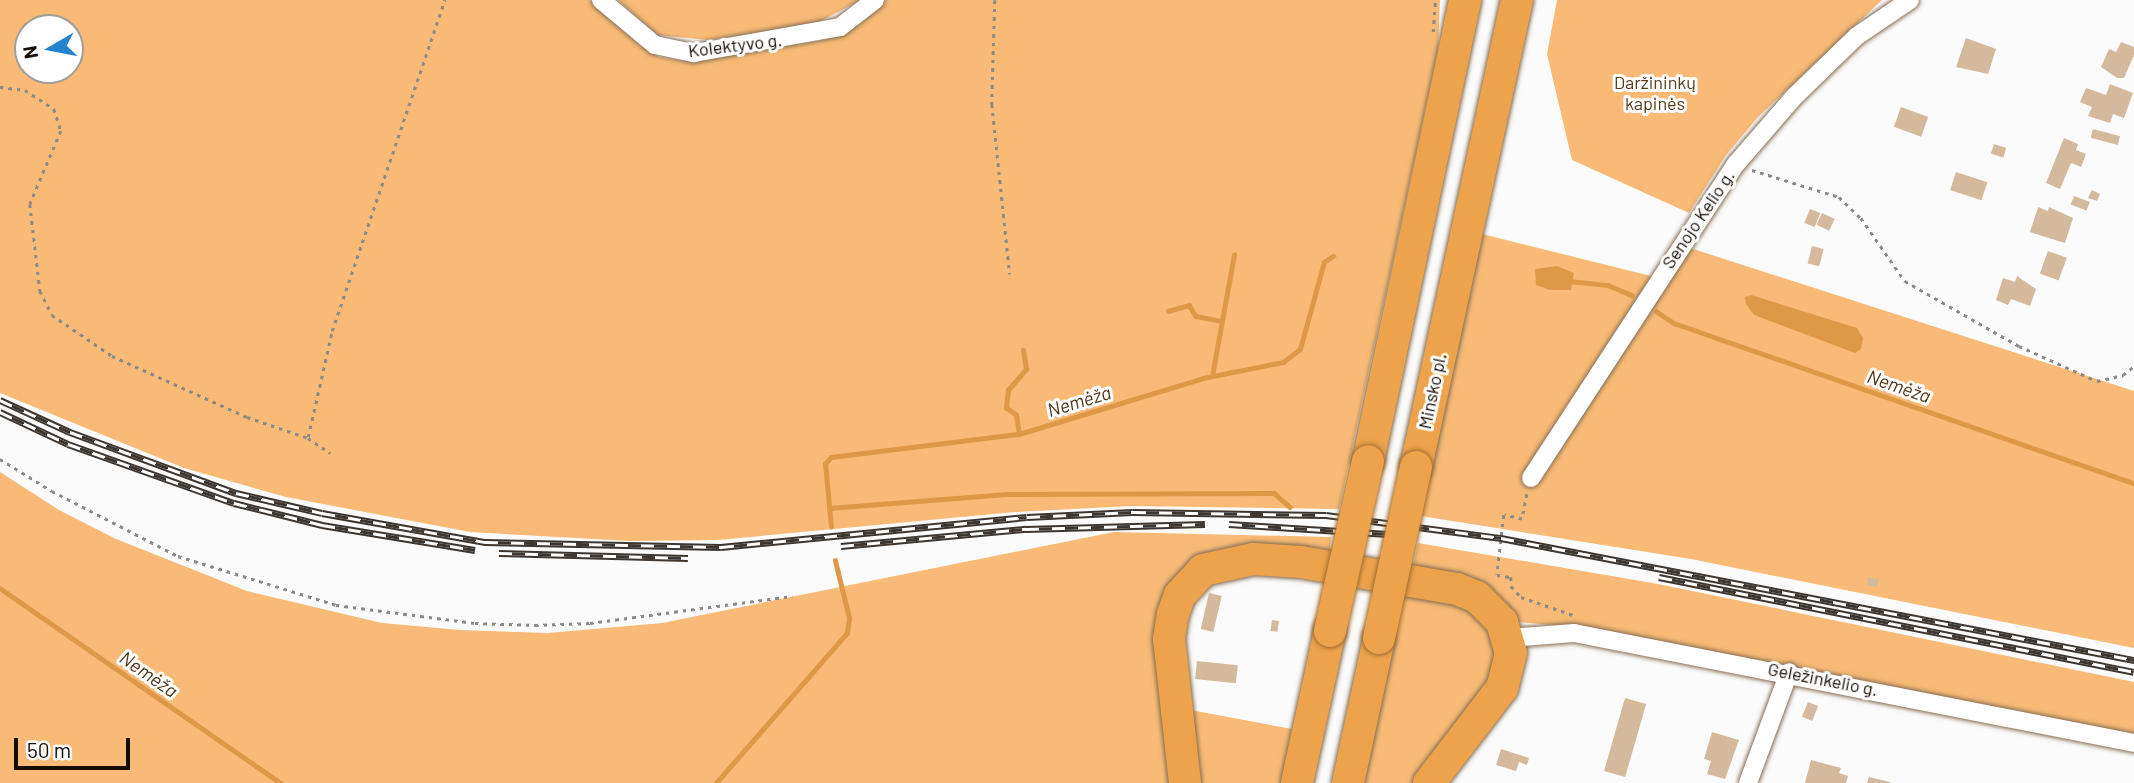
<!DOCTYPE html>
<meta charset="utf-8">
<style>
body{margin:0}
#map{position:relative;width:2134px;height:783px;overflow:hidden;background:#fbfbfb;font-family:Barlow,sans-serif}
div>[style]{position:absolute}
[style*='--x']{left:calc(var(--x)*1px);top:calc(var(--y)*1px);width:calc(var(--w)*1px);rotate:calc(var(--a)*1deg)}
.green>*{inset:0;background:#f8ba76}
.water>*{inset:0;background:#dd9948}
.stream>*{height:4.5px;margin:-2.25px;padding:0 2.25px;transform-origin:2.25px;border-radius:2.25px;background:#dd9948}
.building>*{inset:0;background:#d5b99d;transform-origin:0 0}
.path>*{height:2.5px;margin-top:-1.25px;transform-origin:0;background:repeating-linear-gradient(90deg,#8d8985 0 3.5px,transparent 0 8.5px)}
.roads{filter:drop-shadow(0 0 2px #866d53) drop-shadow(0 0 2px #866d53)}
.street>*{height:18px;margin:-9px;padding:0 9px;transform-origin:9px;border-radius:9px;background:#fff}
.highway>*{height:32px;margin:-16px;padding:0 16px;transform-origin:16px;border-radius:16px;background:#eca34b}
.rail>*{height:7px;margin-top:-3.5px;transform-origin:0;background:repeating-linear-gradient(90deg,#fff 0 13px,#3d352f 0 26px);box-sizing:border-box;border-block:2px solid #3d352f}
.bridges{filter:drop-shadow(0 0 2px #a06e32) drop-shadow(0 0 2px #a06e32)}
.highway-bridge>*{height:32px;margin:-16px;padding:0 16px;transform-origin:16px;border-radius:16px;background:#eca34b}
span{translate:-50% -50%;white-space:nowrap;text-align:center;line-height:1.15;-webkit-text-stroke:6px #fff;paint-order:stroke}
.street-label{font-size:18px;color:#140b03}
.park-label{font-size:18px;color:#593c1a}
.water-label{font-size:19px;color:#503412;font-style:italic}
.north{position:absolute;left:14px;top:14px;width:70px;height:70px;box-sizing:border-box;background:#fff;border:2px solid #a19d9a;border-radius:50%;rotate:260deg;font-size:19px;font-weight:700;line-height:28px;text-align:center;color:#140b03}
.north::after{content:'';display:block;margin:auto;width:24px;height:32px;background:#2584d0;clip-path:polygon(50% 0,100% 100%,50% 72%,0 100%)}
.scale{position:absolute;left:14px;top:738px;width:116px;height:32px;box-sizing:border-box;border:4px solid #140b03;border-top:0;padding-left:9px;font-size:21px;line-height:24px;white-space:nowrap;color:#140b03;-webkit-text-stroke:5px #fff;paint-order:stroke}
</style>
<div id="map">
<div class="green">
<i style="clip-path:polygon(evenodd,0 0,590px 0,639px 45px,659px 57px,684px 61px,819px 41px,843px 33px,886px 0,1440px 0,1438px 50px,1339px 509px,1132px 506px,1015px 512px,718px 540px,630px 541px,470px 532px,286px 497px,184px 468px,0 393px,0 0,28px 28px,70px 28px,70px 70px,28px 70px,28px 28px)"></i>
<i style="clip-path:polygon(618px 0,861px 0,815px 24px,708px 40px,657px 35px)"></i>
<i style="clip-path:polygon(1557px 0,1882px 0,1758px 117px,1726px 155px,1689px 213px,1572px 160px,1547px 54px)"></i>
<i style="clip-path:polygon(1482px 234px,1667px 280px,1687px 247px,2134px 391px,2134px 648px,1691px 559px,1421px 516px)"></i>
<i style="clip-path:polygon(0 472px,59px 510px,116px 539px,247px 591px,382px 623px,460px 630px,548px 633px,662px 623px,1114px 532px,1331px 537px,1329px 558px,1190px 569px,1172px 783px,0 783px)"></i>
<i style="clip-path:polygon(1418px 543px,1658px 584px,2134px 682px,2134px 736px,1584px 628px,1518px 622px,1412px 571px)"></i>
<i style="clip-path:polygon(1405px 586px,1483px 615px,1500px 665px,1418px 783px,1364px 783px)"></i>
<i style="clip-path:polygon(1185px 709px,1292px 729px,1281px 783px,1194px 783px)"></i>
</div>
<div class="water">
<i style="clip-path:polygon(1557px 266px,1574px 273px,1571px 290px,1550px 290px,1536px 285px,1535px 269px)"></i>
<i style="clip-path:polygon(1751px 295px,1857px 328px,1863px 338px,1861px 349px,1855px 353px,1754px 315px,1746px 304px,1745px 297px)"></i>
</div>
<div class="stream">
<i style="--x:1569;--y:281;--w:39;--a:6"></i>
<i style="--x:1608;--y:285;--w:26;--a:23"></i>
<i style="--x:1168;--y:311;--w:22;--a:-16"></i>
<i style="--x:1189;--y:305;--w:13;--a:58"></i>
<i style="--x:1196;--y:316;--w:25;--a:11"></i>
<i style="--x:1656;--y:311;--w:22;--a:34"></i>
<i style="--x:1674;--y:323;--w:487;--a:19.2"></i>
<i style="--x:1212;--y:376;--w:123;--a:-79.7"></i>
<i style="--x:1019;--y:434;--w:19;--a:-99"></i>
<i style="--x:1016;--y:415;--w:12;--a:-145"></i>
<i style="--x:1006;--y:408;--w:18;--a:-84"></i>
<i style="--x:1008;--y:390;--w:28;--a:-49"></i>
<i style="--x:1026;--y:369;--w:19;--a:-99"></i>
<i style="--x:829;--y:508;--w:178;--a:-4.5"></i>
<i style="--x:1006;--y:494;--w:268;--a:-0.2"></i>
<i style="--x:1274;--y:493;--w:21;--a:41"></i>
<i style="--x:831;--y:527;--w:63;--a:-95.4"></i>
<i style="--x:825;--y:464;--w:9;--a:-49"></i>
<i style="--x:831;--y:457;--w:189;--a:-7"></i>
<i style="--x:1019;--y:434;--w:192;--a:-16.9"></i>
<i style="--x:1203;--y:378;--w:82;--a:-11.3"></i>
<i style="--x:1283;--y:362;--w:21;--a:-37"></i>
<i style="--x:1300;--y:349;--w:90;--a:-74.6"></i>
<i style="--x:1324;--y:262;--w:11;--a:-34"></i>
<i style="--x:0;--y:588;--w:342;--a:34.8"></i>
<i style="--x:716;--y:783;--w:199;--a:-48.9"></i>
<i style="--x:847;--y:633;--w:15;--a:-82"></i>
<i style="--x:849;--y:618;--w:59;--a:-103.8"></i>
</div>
<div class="building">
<i style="clip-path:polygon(1966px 38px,1996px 49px,1988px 74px,1956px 67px)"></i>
<i style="clip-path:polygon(2121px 42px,2134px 47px,2134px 55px,2124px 78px,2117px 78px,2101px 67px,2109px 49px,2116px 52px)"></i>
<i style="clip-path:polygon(2110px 84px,2133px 93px,2124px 118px,2113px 114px,2110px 123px,2088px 116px,2092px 107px,2080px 102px,2086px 88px,2106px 95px)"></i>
<i style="left:1901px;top:107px;width:29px;height:21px;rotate:20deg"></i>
<i style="left:2093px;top:129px;width:28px;height:9px;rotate:15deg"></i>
<i style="clip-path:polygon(2064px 138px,2078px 144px,2076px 150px,2086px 154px,2081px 167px,2071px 163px,2060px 189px,2046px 183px)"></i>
<i style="left:1994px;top:144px;width:13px;height:10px;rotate:18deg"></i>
<i style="left:1956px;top:172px;width:33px;height:19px;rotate:18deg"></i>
<i style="clip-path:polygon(2092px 190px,2100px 194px,2097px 201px,2088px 198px)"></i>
<i style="left:2074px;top:196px;width:17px;height:9px;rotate:21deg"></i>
<i style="clip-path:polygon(2038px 207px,2048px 211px,2049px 207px,2073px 218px,2065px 243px,2030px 232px)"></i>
<i style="left:1810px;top:209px;width:11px;height:15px;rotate:22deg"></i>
<i style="left:1822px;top:213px;width:14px;height:13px;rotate:25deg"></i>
<i style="left:1812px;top:246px;width:12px;height:18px;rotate:14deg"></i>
<i style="left:2048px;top:251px;width:20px;height:24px;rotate:20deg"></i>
<i style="clip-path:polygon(2017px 276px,2036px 289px,2030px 306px,2011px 299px,2008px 305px,1996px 300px,2003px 278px,2015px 282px)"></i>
<i style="left:1868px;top:577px;width:11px;height:8px;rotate:10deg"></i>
<i style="left:1209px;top:593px;width:13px;height:37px;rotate:13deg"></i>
<i style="left:1272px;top:620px;width:7px;height:11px;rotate:8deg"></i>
<i style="left:1197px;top:661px;width:41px;height:18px;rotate:6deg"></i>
<i style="left:1625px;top:698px;width:22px;height:76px;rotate:16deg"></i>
<i style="left:1808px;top:702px;width:11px;height:16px;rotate:22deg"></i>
<i style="clip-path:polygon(1712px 732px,1739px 740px,1725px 779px,1707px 774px,1711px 761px,1704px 759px)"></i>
<i style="clip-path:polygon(1501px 749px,1529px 758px,1527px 765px,1519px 762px,1516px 771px,1496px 765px)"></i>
<i style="clip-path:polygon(1811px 760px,1841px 768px,1839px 773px,1848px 776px,1846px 783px,1805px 783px)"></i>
<i style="clip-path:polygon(1869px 777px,1890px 782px,1890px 783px,1867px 783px)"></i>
</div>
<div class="path">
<i style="--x:995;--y:0;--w:104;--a:91.7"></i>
<i style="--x:992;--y:104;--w:171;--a:84"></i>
<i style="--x:1433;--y:32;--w:32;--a:-86"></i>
<i style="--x:0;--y:87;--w:25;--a:7"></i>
<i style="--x:25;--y:90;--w:35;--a:33"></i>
<i style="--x:54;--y:109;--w:23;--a:72"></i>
<i style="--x:61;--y:131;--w:79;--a:113"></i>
<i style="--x:30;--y:204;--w:88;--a:83.4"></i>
<i style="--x:40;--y:291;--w:27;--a:63"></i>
<i style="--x:52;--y:315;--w:73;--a:34.3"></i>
<i style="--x:112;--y:356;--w:148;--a:24.3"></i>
<i style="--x:247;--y:417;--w:65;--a:19"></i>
<i style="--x:308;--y:438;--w:27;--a:34"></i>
<i style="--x:1752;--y:170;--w:91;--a:17.2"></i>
<i style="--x:1839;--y:197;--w:30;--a:44"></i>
<i style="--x:1861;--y:218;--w:77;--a:55.1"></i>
<i style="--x:1905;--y:281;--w:131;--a:29.7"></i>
<i style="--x:2019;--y:346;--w:85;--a:24.2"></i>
<i style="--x:2097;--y:381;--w:27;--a:-13"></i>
<i style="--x:2123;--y:375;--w:14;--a:-39"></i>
<i style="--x:308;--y:437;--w:109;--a:-77.2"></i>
<i style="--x:332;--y:331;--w:350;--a:-71.2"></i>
<i style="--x:0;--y:459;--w:61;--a:31.6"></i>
<i style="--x:52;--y:491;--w:142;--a:27.3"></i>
<i style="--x:178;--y:556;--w:165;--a:17.2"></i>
<i style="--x:336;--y:605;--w:140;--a:7.4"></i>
<i style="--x:475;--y:623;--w:60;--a:1.9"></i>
<i style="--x:535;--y:625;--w:55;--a:-2.1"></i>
<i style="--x:590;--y:623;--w:204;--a:-7.6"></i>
<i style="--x:1527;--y:494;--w:25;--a:101"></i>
<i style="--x:1522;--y:519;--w:18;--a:-167"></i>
<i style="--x:1504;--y:515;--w:60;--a:96.7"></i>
<i style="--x:1497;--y:575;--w:14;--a:8"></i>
<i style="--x:1511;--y:577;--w:9;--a:90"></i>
<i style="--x:1511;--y:586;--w:15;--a:48"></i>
<i style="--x:1521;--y:597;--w:55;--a:19.1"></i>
</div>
<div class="roads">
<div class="street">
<i style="--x:601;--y:0;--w:70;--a:39.8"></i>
<i style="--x:655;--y:45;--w:40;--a:12"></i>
<i style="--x:694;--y:53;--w:148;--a:-10.1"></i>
<i style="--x:840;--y:27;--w:44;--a:-37.6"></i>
<i style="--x:1531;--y:478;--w:375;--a:-56.9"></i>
<i style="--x:1736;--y:164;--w:90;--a:-49.1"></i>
<i style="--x:1795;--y:96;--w:86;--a:-44.1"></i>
<i style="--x:1857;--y:36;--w:64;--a:-34.2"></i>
<i style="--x:1509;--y:638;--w:65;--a:-4.4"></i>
<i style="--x:1574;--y:633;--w:571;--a:11.11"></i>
<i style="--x:1748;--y:783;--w:118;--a:-69.7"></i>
</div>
<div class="highway">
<i style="--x:1368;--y:461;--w:471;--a:-78.1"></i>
<i style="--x:1416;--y:467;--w:478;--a:-77.8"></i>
<i style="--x:1185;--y:783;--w:145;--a:-96.3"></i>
<i style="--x:1169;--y:639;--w:25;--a:-81"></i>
<i style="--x:1173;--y:614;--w:20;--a:-70"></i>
<i style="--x:1180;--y:595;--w:34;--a:-47"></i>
<i style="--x:1203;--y:570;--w:51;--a:-12.4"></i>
<i style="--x:1253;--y:559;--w:48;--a:3.6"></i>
<i style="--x:1301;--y:562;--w:158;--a:9.8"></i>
<i style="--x:1457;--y:589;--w:22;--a:22"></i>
<i style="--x:1477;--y:597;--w:35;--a:45"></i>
<i style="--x:1502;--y:622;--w:32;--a:74"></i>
<i style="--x:1511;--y:653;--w:36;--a:104"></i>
<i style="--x:1502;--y:688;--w:120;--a:127.5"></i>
<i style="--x:1297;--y:783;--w:156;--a:-77.8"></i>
<i style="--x:1348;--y:783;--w:148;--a:-77.9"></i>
</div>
</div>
<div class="rail">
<i style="--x:0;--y:400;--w:77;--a:24.6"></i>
<i style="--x:70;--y:432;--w:177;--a:20.2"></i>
<i style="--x:236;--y:493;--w:88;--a:13.1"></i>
<i style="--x:322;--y:513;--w:166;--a:10.1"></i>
<i style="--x:485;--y:542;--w:236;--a:1.2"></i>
<i style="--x:721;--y:547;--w:307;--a:-5.6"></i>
<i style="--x:1027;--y:517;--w:106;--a:-2.7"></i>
<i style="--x:1133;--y:512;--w:193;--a:0.9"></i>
<i style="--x:1326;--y:515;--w:177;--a:7.5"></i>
<i style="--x:1501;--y:538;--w:645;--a:10.91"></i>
<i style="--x:0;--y:412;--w:75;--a:25.2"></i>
<i style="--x:68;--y:444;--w:176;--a:19.6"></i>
<i style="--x:234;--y:503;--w:91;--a:14"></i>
<i style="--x:322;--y:525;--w:155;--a:9.3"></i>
<i style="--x:1229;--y:524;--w:175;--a:3.6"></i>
<i style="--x:841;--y:546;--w:186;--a:-5.3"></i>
<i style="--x:1026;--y:529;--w:179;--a:-1.6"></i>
<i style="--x:499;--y:553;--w:189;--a:1.5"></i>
<i style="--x:1659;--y:577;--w:484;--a:11.3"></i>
</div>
<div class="bridges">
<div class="highway-bridge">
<i style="--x:1330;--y:631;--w:174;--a:-77.4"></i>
<i style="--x:1379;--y:638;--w:175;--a:-77.8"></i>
</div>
</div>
<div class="street-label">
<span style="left:735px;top:45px;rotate:-7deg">Kolektyvo g.</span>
<span style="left:1698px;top:219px;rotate:-56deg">Senojo Kelio g.</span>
<span style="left:1432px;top:391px;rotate:-78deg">Minsko pl.</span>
<span style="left:1823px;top:679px;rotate:11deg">Geležinkelio g.</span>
</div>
<div class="park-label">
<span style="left:1655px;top:93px">Daržininkų<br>kapinės</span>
</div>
<div class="water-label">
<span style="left:1899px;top:386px;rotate:19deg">Nemėža</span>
<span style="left:1079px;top:401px;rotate:-17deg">Nemėža</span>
<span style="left:149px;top:674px;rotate:35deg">Nemėža</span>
</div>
<div class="north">N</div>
<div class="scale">50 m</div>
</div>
